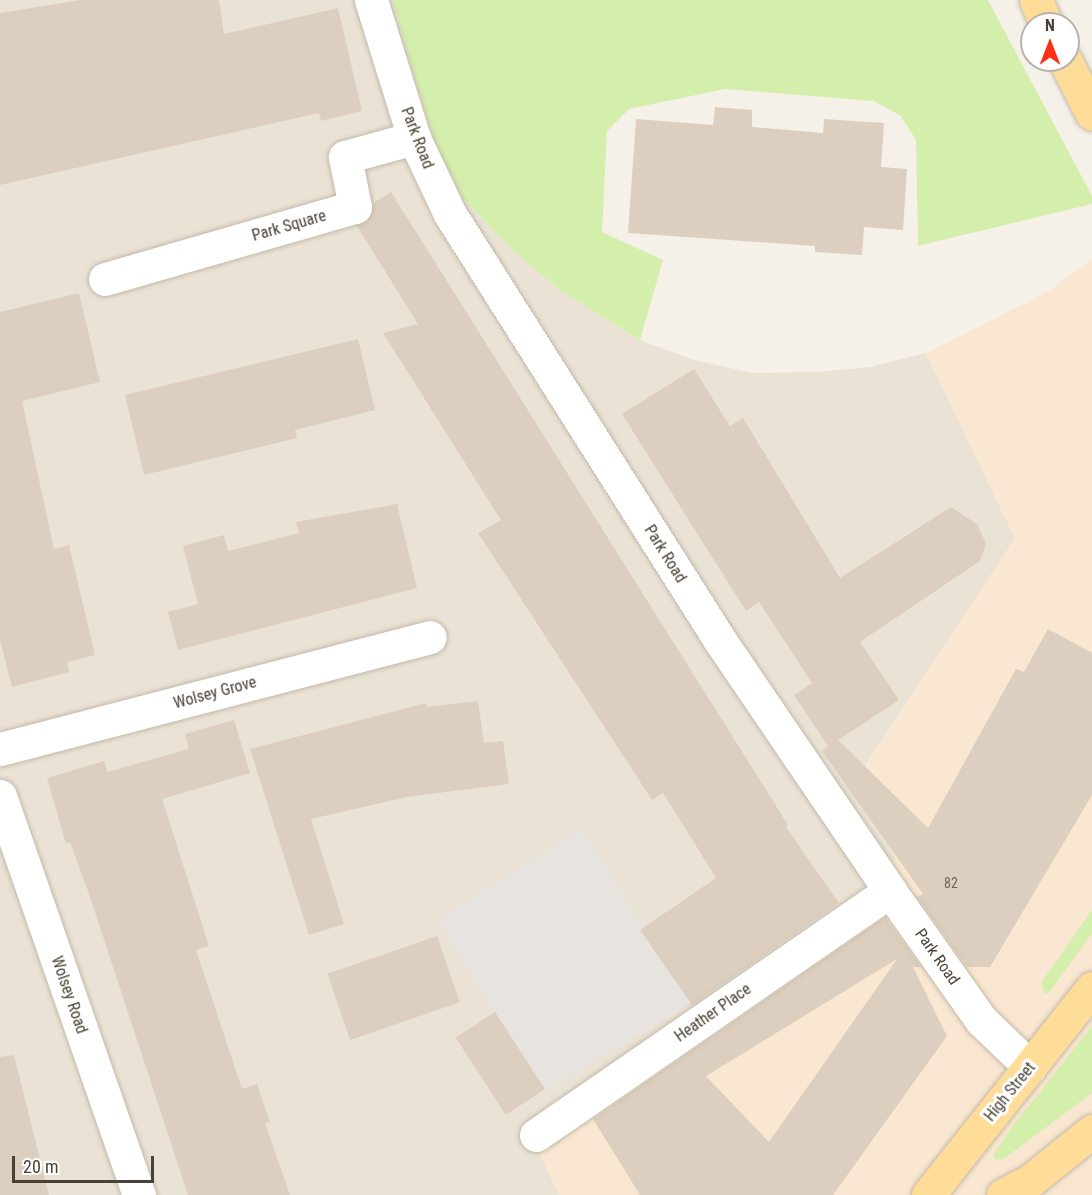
<!DOCTYPE html>
<style>
body{margin:0}
#map{position:relative;width:1092px;height:1195px;overflow:hidden;background:#f6f1e8;font-family:"Roboto Condensed",sans-serif}
div>[style]{position:absolute}
[style*='--x']{left:calc(var(--x)*1px);top:calc(var(--y)*1px);width:calc(var(--w)*1px);rotate:calc(var(--a)*1deg)}
.residential>*{inset:0;background:#eae3d5}
.commercial>*{inset:0;background:#fae7d1}
.green>*{inset:0;background:#d4eeac}
.parking>*{inset:0;background:#e7e4e0;transform-origin:0 0}
.building>*{inset:0;background:#dccfbf;transform-origin:0 0}
.roads{filter:drop-shadow(0 0 2px #c3b9a9) drop-shadow(0 0 2px #c3b9a9)}
.minor>*{height:33px;margin:-16.5px;padding:0 16.5px;transform-origin:16.5px;border-radius:16.5px;background:#fff}
.major>*{height:33px;margin:-16.5px;padding:0 16.5px;transform-origin:16.5px;border-radius:16.5px;background:#ffdd98}
span{translate:-50% -50%;white-space:nowrap;text-align:center;line-height:1.15;-webkit-text-stroke:6px #fff;paint-order:stroke}
.number-label{font-size:14px;color:#6e6458}
.number-label span{-webkit-text-stroke-width:0}
.street-label{font-size:16px;color:#4a4136}
.north{position:absolute;left:1020px;top:12px;width:60px;height:60px;box-sizing:border-box;background:#fff;border:2px solid #b7b3af;border-radius:50%;rotate:0deg;font-size:16px;font-weight:700;line-height:24px;text-align:center;color:#4a4136}
.north::after{content:'';display:block;margin:auto;width:21px;height:27px;background:#ff2e16;clip-path:polygon(50% 0,100% 100%,50% 72%,0 100%)}
.scale{position:absolute;left:12px;top:1156px;width:142px;height:27px;box-sizing:border-box;border:3px solid #4a4136;border-top:0;padding-left:8px;font-size:18px;line-height:21px;white-space:nowrap;color:#4a4136;-webkit-text-stroke:4px #fff;paint-order:stroke}
</style>
<div id="map">
<div class="residential">
<i style="clip-path:polygon(0 0,392px 0,437px 152px,464px 199px,513px 251px,561px 291px,640px 340px,694px 360px,753px 373px,817px 372px,870px 367px,926px 353px,1015px 538px,852px 786px,896px 857px,858px 892px,705px 1005px,528px 1127px,559px 1195px,0 1195px)"></i>
</div>
<div class="commercial">
<i style="clip-path:polygon(1092px 259px,1092px 1195px,559px 1195px,528px 1127px,705px 1005px,858px 892px,896px 857px,852px 787px,1015px 538px,926px 353px,1047px 292px)"></i>
</div>
<div class="green">
<i style="clip-path:polygon(392px 0,988px 0,1092px 196px,1092px 204px,918px 246px,916px 140px,901px 116px,874px 101px,725px 89px,629px 109px,607px 131px,602px 232px,663px 260px,640px 340px,561px 291px,513px 251px,464px 199px,437px 152px)"></i>
<i style="clip-path:polygon(1092px 910px,1092px 933px,1049px 993px,1044px 993px,1041px 983px)"></i>
<i style="clip-path:polygon(1092px 1026px,1092px 1093px,1005px 1158px,996px 1160px,993px 1155px,1009px 1131px)"></i>
</div>
<div class="parking">
<i style="left:582px;top:829px;width:204px;height:171px;rotate:58deg"></i>
</div>
<div class="building">
<i style="clip-path:polygon(81px 0,219px 0,224px 34px,338px 8px,362px 111px,321px 121px,319px 113px,0 185px,0 13px)"></i>
<i style="clip-path:polygon(715px 107px,752px 110px,752px 127px,823px 133px,824px 119px,884px 123px,881px 167px,907px 169px,903px 230px,864px 227px,862px 255px,815px 252px,815px 246px,628px 233px,636px 119px,713px 125px)"></i>
<i style="clip-path:polygon(391px 192px,788px 825px,786px 827px,839px 903px,692px 1005px,640px 930px,716px 878px,663px 793px,652px 800px,478px 533px,501px 520px,383px 333px,418px 324px,357px 226px,368px 220px,373px 203px)"></i>
<i style="clip-path:polygon(79px 293px,100px 382px,22px 401px,54px 549px,69px 545px,95px 655px,67px 662px,69px 672px,12px 687px,0 640px,0 312px)"></i>
<i style="clip-path:polygon(358px 339px,375px 410px,295px 430px,297px 438px,144px 475px,125px 395px)"></i>
<i style="clip-path:polygon(694px 369px,730px 426px,743px 418px,840px 578px,951px 507px,977px 524px,986px 544px,980px 561px,860px 642px,899px 700px,838px 740px,928px 828px,1016px 669px,1024px 672px,1048px 629px,1092px 653px,1092px 795px,990px 967px,967px 967px,917px 897px,923px 894px,822px 751px,828px 746px,794px 695px,812px 683px,759px 602px,746px 611px,622px 414px)"></i>
<i style="clip-path:polygon(397px 504px,417px 588px,178px 650px,168px 612px,198px 604px,183px 546px,224px 535px,228px 551px,299px 533px,296px 522px)"></i>
<i style="clip-path:polygon(478px 701px,484px 743px,503px 741px,509px 784px,407px 797px,311px 819px,344px 924px,309px 935px,250px 749px,426px 703px,427px 707px)"></i>
<i style="clip-path:polygon(234px 720px,250px 773px,162px 799px,209px 946px,196px 950px,242px 1089px,257px 1084px,270px 1122px,265px 1123px,290px 1195px,188px 1195px,89px 894px,70px 842px,66px 844px,47px 778px,104px 761px,107px 772px,189px 749px,185px 734px)"></i>
<i style="clip-path:polygon(evenodd,885px 917px,921px 967px,913px 967px,947px 1036px,833px 1195px,640px 1195px,593px 1119px,885px 917px,897px 959px,769px 1142px,706px 1076px,897px 959px)"></i>
<i style="left:437px;top:936px;width:70px;height:116px;rotate:71deg"></i>
<i style="left:495px;top:1012px;width:92px;height:47px;rotate:57deg"></i>
<i style="clip-path:polygon(14px 1055px,49px 1195px,0 1195px,0 1057px)"></i>
</div>
<div class="roads">
<div class="minor">
<i style="--x:371;--y:0;--w:145;--a:72.7"></i>
<i style="--x:414;--y:138;--w:84;--a:64.7"></i>
<i style="--x:450;--y:214;--w:507;--a:57.66"></i>
<i style="--x:721;--y:642;--w:301;--a:55.8"></i>
<i style="--x:890;--y:891;--w:158;--a:54.8"></i>
<i style="--x:981;--y:1020;--w:68;--a:43.8"></i>
<i style="--x:105;--y:279;--w:260;--a:-16.1"></i>
<i style="--x:355;--y:207;--w:51;--a:-101.3"></i>
<i style="--x:345;--y:157;--w:72;--a:-15.4"></i>
<i style="--x:0;--y:749;--w:444;--a:-14.6"></i>
<i style="--x:0;--y:796;--w:423;--a:70.8"></i>
<i style="--x:536;--y:1135;--w:430;--a:-34.6"></i>
</div>
<div class="major">
<i style="--x:1036;--y:0;--w:26;--a:67"></i>
<i style="--x:1065;--y:60;--w:60;--a:63.4"></i>
<i style="--x:928;--y:1195;--w:264;--a:-51.6"></i>
<i style="--x:1003;--y:1195;--w:32;--a:-28"></i>
<i style="--x:1031;--y:1180;--w:78;--a:-38.8"></i>
</div>
</div>
<div class="number-label">
<span style="left:951px;top:883px">82</span>
</div>
<div class="street-label">
<span style="left:417px;top:138px;rotate:69deg">Park Road</span>
<span style="left:289px;top:226px;rotate:-16deg">Park Square</span>
<span style="left:665px;top:554px;rotate:58deg">Park Road</span>
<span style="left:215px;top:693px;rotate:-15deg">Wolsey Grove</span>
<span style="left:937px;top:957px;rotate:55deg">Park Road</span>
<span style="left:69px;top:995px;rotate:71deg">Wolsey Road</span>
<span style="left:713px;top:1013px;rotate:-35deg">Heather Place</span>
<span style="left:1010px;top:1092px;rotate:-51deg">High Street</span>
</div>
<div class="north">N</div>
<div class="scale">20 m</div>
</div>
